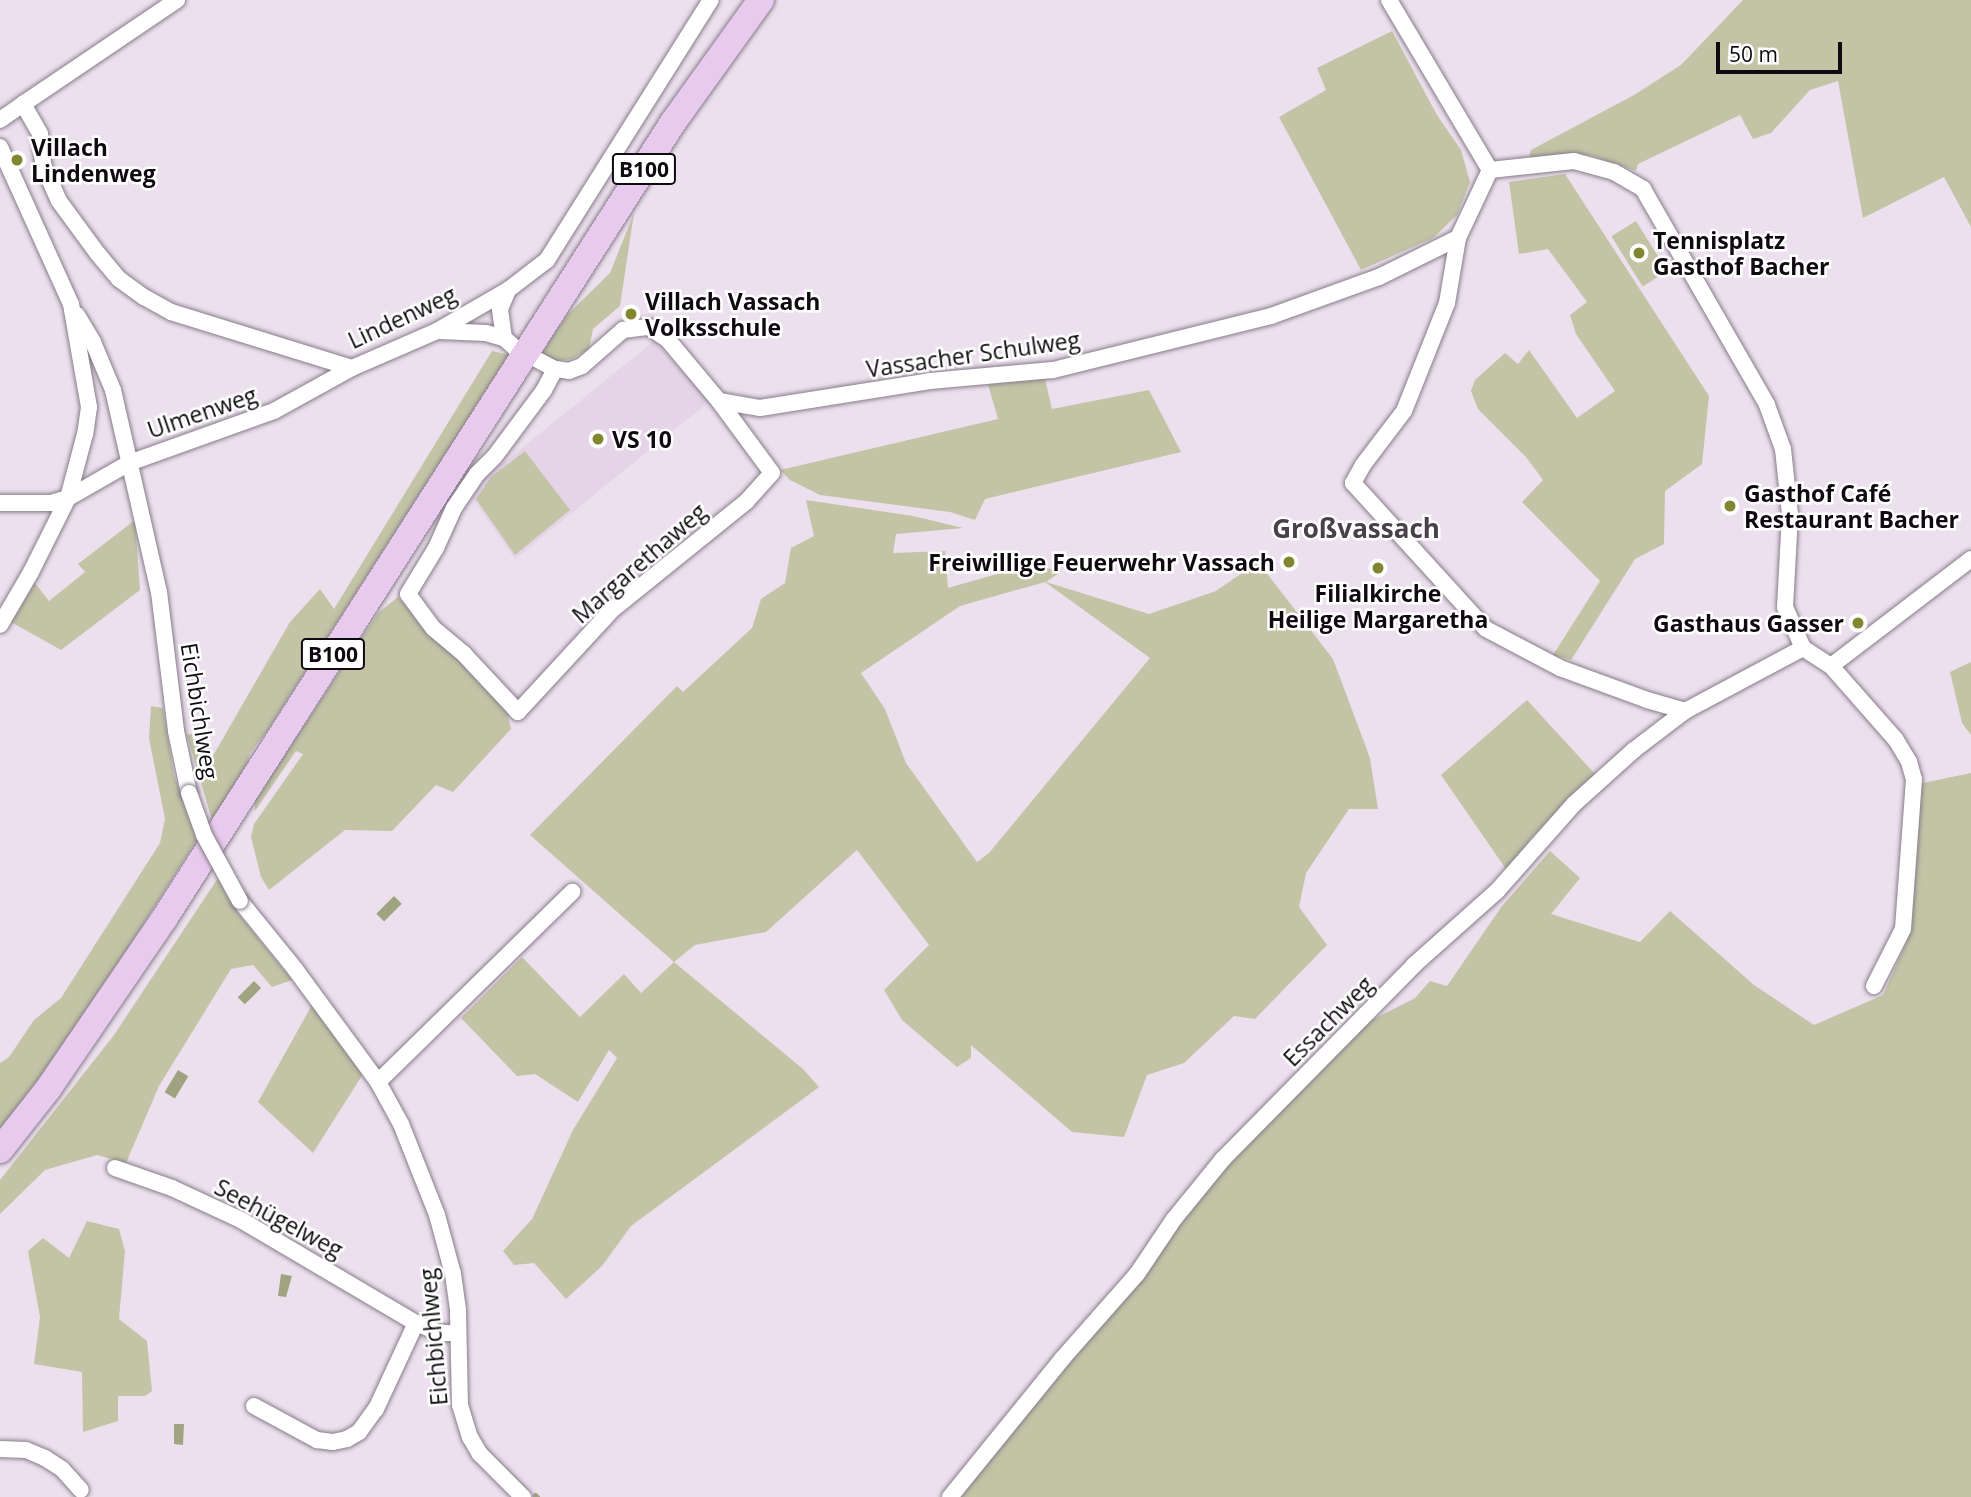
<!DOCTYPE html>
<meta charset="utf-8">
<style>
body{margin:0}
#map{position:relative;width:1971px;height:1497px;overflow:hidden;background:#ece0ee;font-family:"Open Sans",sans-serif}
div>[style]{position:absolute}
[style*='--x']{left:calc(var(--x)*1px);top:calc(var(--y)*1px);width:calc(var(--w)*1px);rotate:calc(var(--a)*1deg)}
.built>*{inset:0;background:#e5d4e8}
.green>*{inset:0;background:#c2c4a5;transform-origin:0 0}
.water>*{inset:0;background:#a0a380;transform-origin:0 0}
.stream>*{height:5px;margin:-2.5px;padding:0 2.5px;transform-origin:2.5px;border-radius:2.5px;background:#a0a380}
.roads{filter:drop-shadow(0 0 2px #877c89) drop-shadow(0 0 2px #877c89)}
.minor>*{height:16px;margin:-8px;padding:0 8px;transform-origin:8px;border-radius:8px;background:#fff}
.primary>*{height:26px;margin:-13px;padding:0 13px;transform-origin:13px;border-radius:13px;background:#e9caef}
.bridges{filter:drop-shadow(0 0 2px #877c89) drop-shadow(0 0 2px #877c89)}
.minor-bridge>*{height:16px;margin:-8px;padding:0 8px;transform-origin:8px;border-radius:8px;background:#fff}
.dots>*{width:19px;height:19px;translate:-50% -50%;box-sizing:border-box;border:4px solid #fff;border-radius:50%}
span{translate:-50% -50%;white-space:nowrap;text-align:center;line-height:1.15;-webkit-text-stroke:5px #fff;paint-order:stroke}
.shield-label span{padding:2px 5px;background:#fff;border:2px solid;border-radius:5px;-webkit-text-stroke-width:0}
.shield-label{font-size:21px;color:#0e0a0f;font-weight:700}
.poi-label{font-size:23px;color:#0e0a0f;font-weight:700}
.left{translate:0 -50%;text-align:left}
.right{translate:-100% -50%;text-align:right}
.street-label{font-size:23px;color:#0e0a0f}
.quarter-label{font-size:26px;color:#49404b;font-weight:700}
.scale{position:absolute;left:1716px;top:42px;width:126px;height:32px;box-sizing:border-box;border:4px solid #0e0a0f;border-top:0;padding-left:9px;font-size:21px;line-height:24px;white-space:nowrap;color:#0e0a0f;-webkit-text-stroke:5px #fff;paint-order:stroke}
</style>
<div id="map">
<div class="built">
<i style="clip-path:polygon(654px 341px,710px 401px,515px 559px,472px 498px,486px 477px)"></i>
</div>
<div class="green">
<i style="clip-path:polygon(1743px 0,1971px 0,1971px 227px,1944px 177px,1863px 218px,1838px 81px,1810px 90px,1771px 133px,1753px 139px,1740px 115px,1638px 164px,1636px 171px,1590px 155px,1529px 158px,1531px 150px,1634px 95px,1681px 65px)"></i>
<i style="clip-path:polygon(1392px 31px,1437px 115px,1461px 150px,1470px 182px,1457px 215px,1433px 238px,1361px 270px,1279px 117px,1326px 90px,1317px 68px)"></i>
<i style="clip-path:polygon(1565px 174px,1709px 396px,1702px 464px,1665px 491px,1664px 544px,1635px 559px,1571px 660px,1553px 655px,1600px 581px,1522px 502px,1543px 480px,1526px 457px,1478px 409px,1471px 391px,1475px 380px,1505px 353px,1518px 364px,1529px 350px,1577px 418px,1615px 391px,1576px 334px,1570px 315px,1587px 302px,1548px 249px,1519px 254px,1509px 182px)"></i>
<i style="clip-path:polygon(634px 213px,620px 306px,593px 329px,589px 349px,572px 359px,556px 361px,540px 354px,566px 316px,610px 273px)"></i>
<i style="left:1636px;top:221px;width:59px;height:29px;rotate:58deg"></i>
<i style="clip-path:polygon(492px 351px,509px 355px,267px 731px,250px 753px,247px 764px,212px 820px,187px 735px,194px 733px,206px 768px,290px 622px,320px 589px,334px 609px)"></i>
<i style="clip-path:polygon(1045px 379px,1052px 409px,1149px 390px,1181px 452px,985px 499px,975px 520px,950px 512px,820px 495px,790px 480px,780px 470px,998px 419px,987px 381px)"></i>
<i style="clip-path:polygon(525px 451px,570px 510px,515px 555px,476px 499px,491px 477px)"></i>
<i style="clip-path:polygon(evenodd,806px 500px,913px 516px,963px 528px,896px 534px,893px 553px,945px 551px,948px 588px,1028px 565px,1062px 571px,1046px 582px,1149px 614px,1216px 591px,1258px 562px,1333px 659px,1370px 758px,1378px 809px,1349px 809px,1306px 873px,1299px 907px,1327px 945px,1255px 1019px,1234px 1016px,1184px 1063px,1147px 1075px,1124px 1137px,1072px 1132px,971px 1045px,971px 1058px,957px 1067px,902px 1020px,884px 990px,929px 945px,857px 850px,766px 932px,695px 945px,674px 962px,803px 1069px,819px 1087px,631px 1226px,602px 1266px,566px 1299px,534px 1263px,514px 1265px,503px 1251px,532px 1219px,573px 1130px,617px 1058px,609px 1050px,578px 1102px,535px 1074px,517px 1076px,461px 1018px,522px 957px,580px 1017px,624px 974px,641px 993px,674px 962px,530px 835px,677px 686px,683px 692px,752px 628px,761px 599px,785px 583px,791px 548px,814px 536px,806px 500px,1045px 582px,1150px 658px,989px 853px,977px 862px,906px 763px,885px 709px,861px 673px,960px 606px,1045px 582px)"></i>
<i style="clip-path:polygon(135px 520px,140px 590px,61px 650px,11px 622px,35px 583px,49px 601px,85px 572px,78px 564px)"></i>
<i style="clip-path:polygon(398px 597px,507px 712px,511px 729px,453px 792px,436px 785px,392px 831px,345px 830px,269px 890px,261px 877px,251px 837px,254px 824px,303px 754px,296px 751px,255px 811px,255px 800px,378px 613px)"></i>
<i style="clip-path:polygon(1971px 662px,1971px 735px,1962px 723px,1950px 672px)"></i>
<i style="clip-path:polygon(1527px 700px,1595px 774px,1531px 838px,1508px 872px,1441px 775px)"></i>
<i style="clip-path:polygon(151px 706px,163px 708px,174px 775px,197px 840px,82px 1020px,0 1132px,0 1063px,9px 1057px,34px 1020px,61px 998px,160px 843px,165px 819px,149px 738px)"></i>
<i style="clip-path:polygon(1971px 773px,1971px 1497px,958px 1497px,1203px 1191px,1290px 1095px,1362px 1025px,1415px 998px,1430px 981px,1447px 986px,1502px 906px,1550px 851px,1580px 878px,1551px 914px,1640px 942px,1670px 911px,1754px 985px,1814px 1025px,1883px 995px,1907px 941px,1918px 784px)"></i>
<i style="clip-path:polygon(218px 878px,232px 906px,292px 980px,272px 987px,253px 965px,231px 969px,159px 1086px,126px 1163px,97px 1155px,45px 1170px,0 1214px,0 1180px,114px 1035px)"></i>
<i style="clip-path:polygon(313px 1003px,363px 1074px,313px 1153px,258px 1102px)"></i>
<i style="clip-path:polygon(87px 1221px,119px 1229px,125px 1251px,119px 1319px,147px 1341px,152px 1391px,145px 1396px,118px 1396px,118px 1421px,83px 1432px,82px 1372px,34px 1364px,40px 1317px,28px 1251px,43px 1238px,69px 1258px)"></i>
</div>
<div class="water">
<i style="left:394px;top:896px;width:11px;height:25px;rotate:45deg"></i>
<i style="left:254px;top:981px;width:10px;height:23px;rotate:45deg"></i>
<i style="left:178px;top:1070px;width:12px;height:26px;rotate:31deg"></i>
<i style="clip-path:polygon(281px 1274px,292px 1276px,286px 1297px,278px 1296px)"></i>
<i style="clip-path:polygon(174px 1424px,184px 1424px,183px 1445px,174px 1444px)"></i>
</div>
<div class="stream">
<i style="--x:535;--y:1495;--w:3;--a:45"></i>
</div>
<div class="roads">
<div class="minor">
<i style="--x:1389;--y:0;--w:198;--a:59.3"></i>
<i style="--x:1490;--y:170;--w:84;--a:-6.1"></i>
<i style="--x:1574;--y:161;--w:41;--a:15.4"></i>
<i style="--x:1614;--y:172;--w:34;--a:30"></i>
<i style="--x:1643;--y:189;--w:249;--a:60.1"></i>
<i style="--x:1767;--y:405;--w:47;--a:70"></i>
<i style="--x:1783;--y:449;--w:66;--a:83.9"></i>
<i style="--x:1790;--y:515;--w:92;--a:93.1"></i>
<i style="--x:1785;--y:607;--w:45;--a:66.3"></i>
<i style="--x:1803;--y:648;--w:33;--a:33"></i>
<i style="--x:1831;--y:666;--w:176;--a:-37.4"></i>
<i style="--x:23;--y:104;--w:186;--a:-34"></i>
<i style="--x:0;--y:120;--w:28;--a:-35"></i>
<i style="--x:23;--y:104;--w:34;--a:60"></i>
<i style="--x:40;--y:134;--w:31;--a:84"></i>
<i style="--x:43;--y:165;--w:39;--a:66"></i>
<i style="--x:59;--y:201;--w:66;--a:53.7"></i>
<i style="--x:98;--y:254;--w:33;--a:50"></i>
<i style="--x:119;--y:279;--w:31;--a:36"></i>
<i style="--x:144;--y:297;--w:31;--a:29"></i>
<i style="--x:171;--y:312;--w:189;--a:17.2"></i>
<i style="--x:352;--y:368;--w:93;--a:-23.5"></i>
<i style="--x:437;--y:331;--w:82;--a:-30"></i>
<i style="--x:508;--y:290;--w:49;--a:-37.6"></i>
<i style="--x:547;--y:260;--w:307;--a:-57.8"></i>
<i style="--x:0;--y:147;--w:172;--a:65.7"></i>
<i style="--x:71;--y:304;--w:105;--a:80.1"></i>
<i style="--x:89;--y:407;--w:27;--a:98"></i>
<i style="--x:85;--y:434;--w:66;--a:104.9"></i>
<i style="--x:68;--y:498;--w:83;--a:116.6"></i>
<i style="--x:31;--y:572;--w:61;--a:120.3"></i>
<i style="--x:1490;--y:170;--w:75;--a:115.2"></i>
<i style="--x:1458;--y:238;--w:66;--a:99.6"></i>
<i style="--x:1447;--y:303;--w:116;--a:111.7"></i>
<i style="--x:1404;--y:411;--w:68;--a:127.2"></i>
<i style="--x:1363;--y:465;--w:21;--a:119"></i>
<i style="--x:1353;--y:483;--w:197;--a:47.7"></i>
<i style="--x:1486;--y:629;--w:84;--a:27.8"></i>
<i style="--x:1560;--y:668;--w:93;--a:20.2"></i>
<i style="--x:1647;--y:700;--w:40;--a:16"></i>
<i style="--x:77;--y:315;--w:31;--a:59"></i>
<i style="--x:93;--y:342;--w:52;--a:67.4"></i>
<i style="--x:113;--y:390;--w:207;--a:77.2"></i>
<i style="--x:159;--y:592;--w:140;--a:83"></i>
<i style="--x:176;--y:731;--w:63;--a:78.2"></i>
<i style="--x:439;--y:331;--w:47;--a:2.4"></i>
<i style="--x:486;--y:333;--w:19;--a:16"></i>
<i style="--x:504;--y:338;--w:15;--a:42"></i>
<i style="--x:504;--y:338;--w:29;--a:-98"></i>
<i style="--x:500;--y:309;--w:21;--a:-67"></i>
<i style="--x:534;--y:358;--w:24;--a:28"></i>
<i style="--x:555;--y:369;--w:14;--a:8"></i>
<i style="--x:569;--y:371;--w:14;--a:-21"></i>
<i style="--x:582;--y:366;--w:55;--a:-41.3"></i>
<i style="--x:623;--y:330;--w:26;--a:-7"></i>
<i style="--x:649;--y:327;--w:23;--a:34"></i>
<i style="--x:668;--y:340;--w:80;--a:50.1"></i>
<i style="--x:719;--y:401;--w:89;--a:53.6"></i>
<i style="--x:772;--y:473;--w:38;--a:132"></i>
<i style="--x:747;--y:501;--w:174;--a:141.1"></i>
<i style="--x:612;--y:610;--w:139;--a:132.7"></i>
<i style="--x:518;--y:712;--w:79;--a:-133"></i>
<i style="--x:464;--y:654;--w:40;--a:-140"></i>
<i style="--x:433;--y:628;--w:42;--a:-126.3"></i>
<i style="--x:408;--y:594;--w:54;--a:-58.7"></i>
<i style="--x:436;--y:548;--w:44;--a:-65.8"></i>
<i style="--x:454;--y:508;--w:41;--a:-55.9"></i>
<i style="--x:477;--y:474;--w:25;--a:-45"></i>
<i style="--x:495;--y:456;--w:82;--a:-53.4"></i>
<i style="--x:544;--y:390;--w:24;--a:-62"></i>
<i style="--x:719;--y:401;--w:42;--a:9.7"></i>
<i style="--x:760;--y:408;--w:172;--a:-9"></i>
<i style="--x:930;--y:381;--w:123;--a:-5.1"></i>
<i style="--x:1053;--y:370;--w:225;--a:-13.9"></i>
<i style="--x:1271;--y:316;--w:115;--a:-19.9"></i>
<i style="--x:1379;--y:277;--w:88;--a:-26.3"></i>
<i style="--x:0;--y:503;--w:51;--a:0"></i>
<i style="--x:51;--y:503;--w:18;--a:-16"></i>
<i style="--x:68;--y:498;--w:70;--a:-29.8"></i>
<i style="--x:129;--y:463;--w:154;--a:-19.7"></i>
<i style="--x:274;--y:411;--w:89;--a:-28.9"></i>
<i style="--x:1831;--y:666;--w:98;--a:48.7"></i>
<i style="--x:1896;--y:740;--w:26;--a:59"></i>
<i style="--x:1909;--y:762;--w:18;--a:74"></i>
<i style="--x:1914;--y:779;--w:150;--a:94.2"></i>
<i style="--x:1903;--y:929;--w:64;--a:117"></i>
<i style="--x:240;--y:901;--w:87;--a:51"></i>
<i style="--x:295;--y:969;--w:140;--a:53.7"></i>
<i style="--x:378;--y:1082;--w:48;--a:61.3"></i>
<i style="--x:401;--y:1124;--w:98;--a:68.4"></i>
<i style="--x:437;--y:1215;--w:61;--a:74.8"></i>
<i style="--x:453;--y:1274;--w:37;--a:82"></i>
<i style="--x:458;--y:1311;--w:94;--a:88.8"></i>
<i style="--x:460;--y:1405;--w:34;--a:73"></i>
<i style="--x:470;--y:1437;--w:20;--a:60"></i>
<i style="--x:480;--y:1454;--w:61;--a:45"></i>
<i style="--x:378;--y:1082;--w:272;--a:-44.4"></i>
<i style="--x:115;--y:1168;--w:60;--a:19.3"></i>
<i style="--x:172;--y:1188;--w:76;--a:24.9"></i>
<i style="--x:241;--y:1220;--w:203;--a:30.5"></i>
<i style="--x:416;--y:1323;--w:26;--a:23"></i>
<i style="--x:440;--y:1333;--w:18;--a:0"></i>
<i style="--x:254;--y:1406;--w:72;--a:28.4"></i>
<i style="--x:317;--y:1440;--w:16;--a:7"></i>
<i style="--x:333;--y:1442;--w:14;--a:-12"></i>
<i style="--x:347;--y:1439;--w:14;--a:-30"></i>
<i style="--x:359;--y:1432;--w:29;--a:-54"></i>
<i style="--x:376;--y:1409;--w:95;--a:-65.1"></i>
<i style="--x:0;--y:1449;--w:26;--a:2"></i>
<i style="--x:26;--y:1450;--w:21;--a:23"></i>
<i style="--x:45;--y:1458;--w:20;--a:33"></i>
<i style="--x:62;--y:1469;--w:28;--a:48"></i>
<i style="--x:950;--y:1497;--w:178;--a:-50.9"></i>
<i style="--x:1062;--y:1359;--w:113;--a:-48.6"></i>
<i style="--x:1137;--y:1274;--w:66;--a:-56.1"></i>
<i style="--x:1174;--y:1219;--w:77;--a:-50.8"></i>
<i style="--x:1223;--y:1159;--w:272;--a:-45.4"></i>
<i style="--x:1414;--y:965;--w:111;--a:-41.7"></i>
<i style="--x:1497;--y:891;--w:116;--a:-48.5"></i>
<i style="--x:1574;--y:804;--w:81;--a:-42"></i>
<i style="--x:1634;--y:750;--w:64;--a:-37.4"></i>
<i style="--x:1685;--y:711;--w:134;--a:-28.1"></i>
</div>
<div class="primary">
<i style="--x:0;--y:1150;--w:78;--a:-51.8"></i>
<i style="--x:48;--y:1089;--w:206;--a:-55.7"></i>
<i style="--x:164;--y:919;--w:947;--a:-57.42"></i>
<i style="--x:674;--y:121;--w:149;--a:-54.3"></i>
</div>
</div>
<div class="bridges">
<div class="minor-bridge">
<i style="--x:189;--y:793;--w:45;--a:70.3"></i>
<i style="--x:204;--y:835;--w:75;--a:61.4"></i>
</div>
</div>
<div class="dots">
<i style="left:17px;top:160px;background:#838630"></i>
<i style="left:1639px;top:253px;background:#838630"></i>
<i style="left:631px;top:314px;background:#838630"></i>
<i style="left:598px;top:439px;background:#838630"></i>
<i style="left:1730px;top:506px;background:#838630"></i>
<i style="left:1289px;top:562px;background:#838630"></i>
<i style="left:1378px;top:568px;background:#838630"></i>
<i style="left:1858px;top:623px;background:#838630"></i>
</div>
<div class="shield-label">
<span style="left:644px;top:169px">B100</span>
<span style="left:333px;top:654px">B100</span>
</div>
<div class="poi-label">
<span class="left" style="left:31px;top:160px">Villach<br>Lindenweg</span>
<span class="left" style="left:1653px;top:253px">Tennisplatz<br>Gasthof Bacher</span>
<span class="left" style="left:645px;top:314px">Villach Vassach<br>Volksschule</span>
<span class="left" style="left:612px;top:439px">VS 10</span>
<span class="left" style="left:1744px;top:506px">Gasthof Café<br>Restaurant Bacher</span>
<span class="right" style="left:1275px;top:562px">Freiwillige Feuerwehr Vassach</span>
<span style="left:1378px;top:606px">Filialkirche<br>Heilige Margaretha</span>
<span class="right" style="left:1844px;top:623px">Gasthaus Gasser</span>
</div>
<div class="street-label">
<span style="left:402px;top:317px;rotate:-25deg">Lindenweg</span>
<span style="left:973px;top:354px;rotate:-8deg">Vassacher Schulweg</span>
<span style="left:202px;top:412px;rotate:-19deg">Ulmenweg</span>
<span style="left:639px;top:563px;rotate:-41deg">Margarethaweg</span>
<span style="left:200px;top:711px;rotate:81deg">Eichbichlweg</span>
<span style="left:1328px;top:1021px;rotate:-45deg">Essachweg</span>
<span style="left:279px;top:1218px;rotate:28deg">Seehügelweg</span>
<span style="left:433px;top:1337px;rotate:-95deg">Eichbichlweg</span>
</div>
<div class="quarter-label">
<span style="left:1356px;top:529px">Großvassach</span>
</div>
<div class="scale">50 m</div>
</div>
